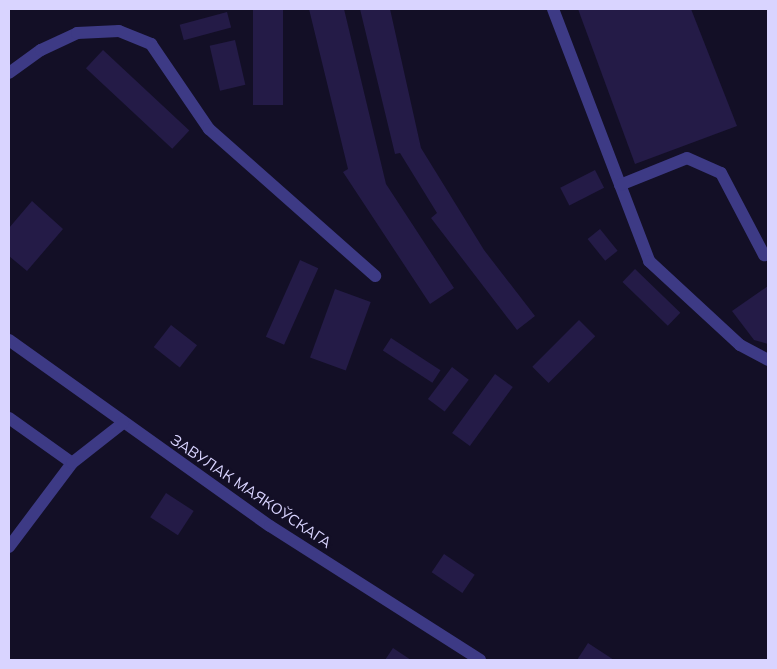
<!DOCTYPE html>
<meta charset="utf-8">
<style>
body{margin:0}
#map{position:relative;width:777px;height:669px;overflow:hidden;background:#130f26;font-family:Mulish,sans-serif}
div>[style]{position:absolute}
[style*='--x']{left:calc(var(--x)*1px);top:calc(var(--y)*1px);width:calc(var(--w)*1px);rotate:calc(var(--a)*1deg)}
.building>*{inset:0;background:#241b47;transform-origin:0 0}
.minor>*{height:12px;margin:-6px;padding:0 6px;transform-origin:6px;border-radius:6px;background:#3d3a85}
span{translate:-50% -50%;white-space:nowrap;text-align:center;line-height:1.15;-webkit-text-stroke:4.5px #130f26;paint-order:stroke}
.street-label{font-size:15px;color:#d9d4ff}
.frame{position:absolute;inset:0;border:10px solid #d9d4ff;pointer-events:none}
</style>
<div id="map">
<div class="building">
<i style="left:253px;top:9px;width:30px;height:96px"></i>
<i style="clip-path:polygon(309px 9px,344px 9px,386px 184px,454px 288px,430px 304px,343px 172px,348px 169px)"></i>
<i style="clip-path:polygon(360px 9px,390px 9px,421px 148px,484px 250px,535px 316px,517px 330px,431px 218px,437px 213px,400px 153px,395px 154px)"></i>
<i style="clip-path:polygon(578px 9px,691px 9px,737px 126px,635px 164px)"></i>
<i style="left:227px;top:12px;width:16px;height:49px;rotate:75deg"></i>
<i style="left:235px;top:40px;width:46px;height:26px;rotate:77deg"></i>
<i style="left:103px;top:50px;width:118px;height:25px;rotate:43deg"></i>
<i style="left:595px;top:170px;width:20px;height:39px;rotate:63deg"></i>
<i style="clip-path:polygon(32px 201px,63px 229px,27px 271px,9px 256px,9px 228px)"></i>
<i style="left:600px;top:229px;width:28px;height:16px;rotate:51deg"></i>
<i style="left:300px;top:260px;width:20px;height:84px;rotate:24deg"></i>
<i style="left:635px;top:269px;width:63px;height:18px;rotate:44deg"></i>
<i style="clip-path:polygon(768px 286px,768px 344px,754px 340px,732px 311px)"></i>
<i style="left:335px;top:289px;width:38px;height:73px;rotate:20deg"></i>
<i style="left:579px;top:320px;width:23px;height:66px;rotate:45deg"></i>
<i style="left:171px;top:325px;width:33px;height:28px;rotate:38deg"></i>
<i style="left:391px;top:338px;width:59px;height:15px;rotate:33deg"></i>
<i style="left:452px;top:367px;width:21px;height:40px;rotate:37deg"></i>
<i style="left:495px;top:374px;width:22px;height:73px;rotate:36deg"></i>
<i style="left:166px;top:493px;width:33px;height:29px;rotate:33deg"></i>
<i style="left:444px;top:554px;width:37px;height:22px;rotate:34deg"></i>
<i style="clip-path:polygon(588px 643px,614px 660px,577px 660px)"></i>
<i style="clip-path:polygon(393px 648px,411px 660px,385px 660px)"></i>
</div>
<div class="minor">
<i style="--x:553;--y:9;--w:270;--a:69.1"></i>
<i style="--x:649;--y:261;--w:124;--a:42.7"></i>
<i style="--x:740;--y:345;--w:32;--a:28"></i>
<i style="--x:9;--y:73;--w:39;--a:-36"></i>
<i style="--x:41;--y:50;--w:40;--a:-25"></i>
<i style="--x:77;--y:33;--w:42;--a:-2.7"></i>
<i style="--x:119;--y:31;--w:35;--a:22"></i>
<i style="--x:151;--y:44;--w:103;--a:55.7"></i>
<i style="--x:209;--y:129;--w:222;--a:41.5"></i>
<i style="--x:620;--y:185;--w:72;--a:-21.9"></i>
<i style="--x:687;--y:158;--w:37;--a:24"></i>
<i style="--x:721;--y:173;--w:93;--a:62.3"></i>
<i style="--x:9;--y:340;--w:320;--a:35.5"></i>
<i style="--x:270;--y:526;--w:249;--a:32.5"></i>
<i style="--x:9;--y:418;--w:77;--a:35.5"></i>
<i style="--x:9;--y:547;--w:105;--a:-53.1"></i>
<i style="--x:72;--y:463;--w:65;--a:-38.1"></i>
</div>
<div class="street-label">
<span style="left:251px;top:491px;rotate:34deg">ЗАВУЛАК МАЯКОЎСКАГА</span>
</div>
<div class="frame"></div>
</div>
